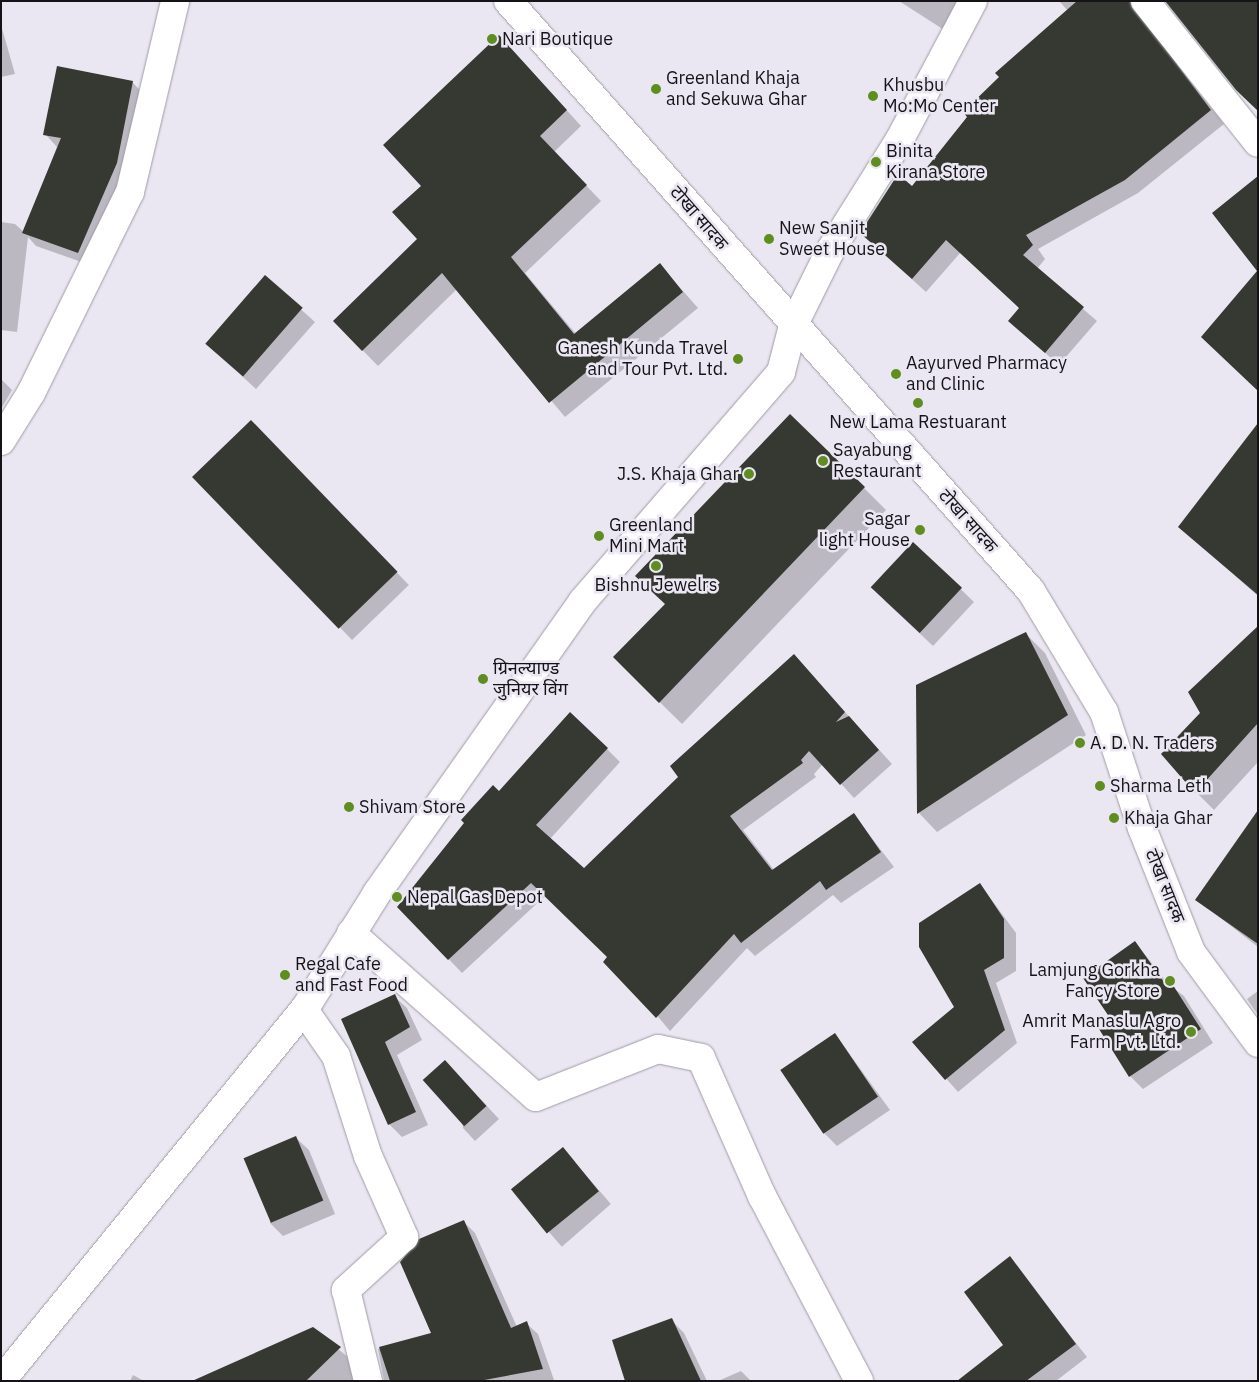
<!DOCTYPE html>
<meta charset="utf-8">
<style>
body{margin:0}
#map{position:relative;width:1259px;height:1382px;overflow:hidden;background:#ebe7f2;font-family:"IBM Plex Sans","Noto Sans Devanagari",sans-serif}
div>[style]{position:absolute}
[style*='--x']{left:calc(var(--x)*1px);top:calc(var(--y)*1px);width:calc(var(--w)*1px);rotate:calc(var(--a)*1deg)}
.shadow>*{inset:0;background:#0003;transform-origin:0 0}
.building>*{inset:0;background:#353931;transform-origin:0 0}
.roads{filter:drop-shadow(0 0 1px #9f9ba5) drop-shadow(0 0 1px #9f9ba5)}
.street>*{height:28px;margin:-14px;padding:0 14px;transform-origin:14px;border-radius:14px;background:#fff}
.secondary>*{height:28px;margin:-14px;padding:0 14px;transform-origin:14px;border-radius:14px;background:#fff}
.dots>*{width:14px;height:14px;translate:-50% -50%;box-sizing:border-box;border:2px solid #ebe7f2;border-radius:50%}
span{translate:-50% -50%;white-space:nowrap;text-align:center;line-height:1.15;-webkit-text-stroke:5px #ebe7f2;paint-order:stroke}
.poi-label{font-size:18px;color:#151317}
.left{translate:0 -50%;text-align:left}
.right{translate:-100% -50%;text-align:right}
.street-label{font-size:18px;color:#151317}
.frame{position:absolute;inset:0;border:2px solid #151317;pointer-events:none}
</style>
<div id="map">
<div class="shadow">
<i style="clip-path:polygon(899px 1px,971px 1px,952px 35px)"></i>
<i style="clip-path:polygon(1059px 1px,1151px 1px,1146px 26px,1224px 124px,1138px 193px,1038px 249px,1045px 259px,1037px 269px,1097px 321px,1059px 365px,1009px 321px,1020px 308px,961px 252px,926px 292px,861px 233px,912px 188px,1068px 11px)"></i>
<i style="clip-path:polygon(1px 25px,15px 74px,1px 77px)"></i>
<i style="clip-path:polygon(514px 52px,581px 126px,554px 152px,601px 201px,525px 273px,576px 334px,660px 265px,698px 308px,565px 417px,457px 289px,378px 366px,334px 321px,419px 239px,422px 186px)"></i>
<i style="clip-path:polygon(132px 82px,145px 95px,129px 176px,90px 265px,36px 246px,28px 237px,17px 332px,1px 330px,1px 222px,15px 224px,24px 232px,57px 147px,45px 134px)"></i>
<i style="clip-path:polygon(265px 277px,315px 322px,256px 389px,220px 356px)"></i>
<i style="clip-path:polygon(1px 379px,12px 390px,1px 409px)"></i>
<i style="clip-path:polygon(1258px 425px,1258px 596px,1180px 527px)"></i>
<i style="left:263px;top:434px;width:210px;height:79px;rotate:46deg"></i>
<i style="clip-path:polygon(864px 488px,886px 510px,682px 724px,636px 679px,666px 604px)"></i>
<i style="clip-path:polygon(913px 543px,974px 602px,933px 646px,884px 600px)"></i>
<i style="clip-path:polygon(1258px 628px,1258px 762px,1214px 810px,1196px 792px,1201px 713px)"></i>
<i style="clip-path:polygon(1026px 634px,1045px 653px,1086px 735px,937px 832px,919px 813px,917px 685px)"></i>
<i style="clip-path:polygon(807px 670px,892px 764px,854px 798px,823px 764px,814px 774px,816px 777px,743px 830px,774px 870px,854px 815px,894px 867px,841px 903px,833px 895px,755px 956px,747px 948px,670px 1031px,608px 957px,545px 896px,462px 973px,399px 907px,499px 793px,607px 749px,620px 762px,550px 839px,584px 870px)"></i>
<i style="clip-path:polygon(1258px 830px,1258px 947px,1196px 899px)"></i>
<i style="clip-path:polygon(980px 884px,1016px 933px,1016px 971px,996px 983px,1017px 1043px,958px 1092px,914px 1042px,955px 1007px)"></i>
<i style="clip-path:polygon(1135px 942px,1169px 985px,1184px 996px,1213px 1043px,1143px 1089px,1130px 1076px,1114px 1021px)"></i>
<i style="clip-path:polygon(1258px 991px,1258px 1015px,1247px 999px)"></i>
<i style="clip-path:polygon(394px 996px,407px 1008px,422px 1040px,397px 1055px,428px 1125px,402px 1137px,389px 1124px,342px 1020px)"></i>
<i style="clip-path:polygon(835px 1034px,890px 1110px,837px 1146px,824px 1133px)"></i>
<i style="clip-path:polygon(457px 1074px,499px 1119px,475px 1141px,463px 1128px)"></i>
<i style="clip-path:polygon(296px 1138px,309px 1150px,335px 1214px,283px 1236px,270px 1223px)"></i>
<i style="left:563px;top:1149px;width:73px;height:65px;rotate:49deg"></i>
<i style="clip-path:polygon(463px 1221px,475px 1233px,517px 1327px,526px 1323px,538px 1334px,554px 1380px,384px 1381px,378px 1349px,433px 1334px)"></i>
<i style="clip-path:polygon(1009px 1258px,1087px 1357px,1056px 1381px,959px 1381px,1005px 1345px)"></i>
<i style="clip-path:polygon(671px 1320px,684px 1333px,707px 1381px,626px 1381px)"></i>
<i style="clip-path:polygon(313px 1329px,353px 1361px,360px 1381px,211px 1381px)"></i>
<i style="clip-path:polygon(741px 1371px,751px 1381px,718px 1381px)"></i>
<i style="clip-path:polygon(133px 1375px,144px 1381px,130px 1381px)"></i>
</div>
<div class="building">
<i style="clip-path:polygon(1077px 1px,1130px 1px,1211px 110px,1125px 180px,1026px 235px,1033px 245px,1023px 255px,1084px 307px,1045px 353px,1008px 321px,1019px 308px,946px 240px,912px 279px,860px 233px,898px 174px,912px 186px,967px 117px,963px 112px,999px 77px,995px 73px)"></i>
<i style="clip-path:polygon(1165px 1px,1258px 1px,1258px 111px,1236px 90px)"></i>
<i style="clip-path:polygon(499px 35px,567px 110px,540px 136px,587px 185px,511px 257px,574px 334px,660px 263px,683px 292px,549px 403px,442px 273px,362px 351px,333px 321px,417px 239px,392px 212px,421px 186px,383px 145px)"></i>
<i style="clip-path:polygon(57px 66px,133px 81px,117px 163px,78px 253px,22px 233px,61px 138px,43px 135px)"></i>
<i style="clip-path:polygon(1258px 176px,1258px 391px,1201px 337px,1257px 271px,1212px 213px)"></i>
<i style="left:265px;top:275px;width:50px;height:91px;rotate:41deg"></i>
<i style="clip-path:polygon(790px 414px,865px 487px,659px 703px,613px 657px,665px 604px,635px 576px)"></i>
<i style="left:251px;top:420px;width:211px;height:82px;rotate:46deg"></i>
<i style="clip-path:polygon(1258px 423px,1258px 595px,1178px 527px)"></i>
<i style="left:913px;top:542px;width:67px;height:62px;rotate:43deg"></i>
<i style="clip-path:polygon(1258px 626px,1258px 723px,1195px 793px,1161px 754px,1200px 713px,1188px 692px)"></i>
<i style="clip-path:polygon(1026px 632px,1068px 715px,917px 814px,916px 685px)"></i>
<i style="clip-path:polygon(794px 654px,845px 712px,836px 722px,849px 716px,879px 750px,840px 785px,809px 751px,801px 760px,803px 763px,730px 816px,772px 870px,854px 813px,881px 852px,826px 890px,820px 881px,741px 943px,734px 934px,656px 1018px,603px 962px,607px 957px,531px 883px,448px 960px,397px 907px,464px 823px,461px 820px,493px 785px,499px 791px,570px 712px,608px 748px,536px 825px,584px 868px,678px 777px,670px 766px)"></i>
<i style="clip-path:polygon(1258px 810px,1258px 944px,1195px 900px)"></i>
<i style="clip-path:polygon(980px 883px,1004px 919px,1004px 958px,984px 970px,1005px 1030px,945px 1080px,912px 1042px,954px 1007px,919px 947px,919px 923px)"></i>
<i style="clip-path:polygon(1135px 941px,1166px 985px,1171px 982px,1201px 1029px,1129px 1077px,1099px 1029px,1112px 1021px,1083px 978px)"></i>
<i style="clip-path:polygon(395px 994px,410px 1027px,385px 1042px,416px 1112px,388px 1125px,341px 1019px)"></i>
<i style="left:835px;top:1033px;width:77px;height:66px;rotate:56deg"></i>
<i style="left:445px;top:1060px;width:62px;height:30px;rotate:48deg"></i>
<i style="left:296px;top:1136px;width:70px;height:57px;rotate:67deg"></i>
<i style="left:563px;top:1147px;width:57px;height:67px;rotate:51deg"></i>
<i style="clip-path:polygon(464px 1220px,511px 1328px,527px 1321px,543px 1369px,479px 1381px,390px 1381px,379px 1347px,431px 1333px,400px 1262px,419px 1239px)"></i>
<i style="clip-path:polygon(1010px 1256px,1076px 1344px,1026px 1381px,957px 1381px,1003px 1345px,964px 1292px)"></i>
<i style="clip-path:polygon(672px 1318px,701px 1381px,625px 1381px,612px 1340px)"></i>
<i style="clip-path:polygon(313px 1327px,341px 1347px,306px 1381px,192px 1381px)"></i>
</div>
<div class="roads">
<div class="street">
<i style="--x:1145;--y:1;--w:181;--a:51.5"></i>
<i style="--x:1;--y:441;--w:57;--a:-58"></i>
<i style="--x:31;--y:393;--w:224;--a:-63.8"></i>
<i style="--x:130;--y:192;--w:196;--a:-76.7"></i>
<i style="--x:351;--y:933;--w:247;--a:41.6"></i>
<i style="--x:536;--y:1097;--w:131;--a:-21.5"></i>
<i style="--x:658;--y:1049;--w:44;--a:11.8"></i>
<i style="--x:701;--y:1058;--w:151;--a:66.2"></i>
<i style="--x:762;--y:1196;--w:209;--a:62.3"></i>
<i style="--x:304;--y:1010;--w:56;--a:55.2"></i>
<i style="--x:336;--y:1056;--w:105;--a:72.3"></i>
<i style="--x:368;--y:1156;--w:89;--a:66"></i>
<i style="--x:404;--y:1237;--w:79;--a:137.6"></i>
<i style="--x:346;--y:1290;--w:94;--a:76.4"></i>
</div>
<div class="secondary">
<i style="--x:508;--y:1;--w:788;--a:48.44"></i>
<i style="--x:1031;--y:591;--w:141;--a:58.9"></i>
<i style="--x:1104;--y:712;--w:122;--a:71.9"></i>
<i style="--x:1142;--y:828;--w:133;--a:68.4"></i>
<i style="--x:1191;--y:952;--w:113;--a:53.6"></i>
<i style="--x:1;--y:1381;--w:479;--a:-50.8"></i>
<i style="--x:304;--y:1010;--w:138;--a:-58"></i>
<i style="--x:377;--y:893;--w:356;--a:-54.8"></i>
<i style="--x:582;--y:602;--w:304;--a:-49.1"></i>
<i style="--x:781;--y:372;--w:48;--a:-75.4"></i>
<i style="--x:793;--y:326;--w:84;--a:-63.7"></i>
<i style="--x:830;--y:251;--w:132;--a:-58"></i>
<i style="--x:900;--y:139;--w:156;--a:-62.1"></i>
</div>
</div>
<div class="dots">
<i style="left:492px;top:39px;background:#608d20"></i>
<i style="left:656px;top:89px;background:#608d20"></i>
<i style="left:873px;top:96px;background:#608d20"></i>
<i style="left:876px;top:162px;background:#608d20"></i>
<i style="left:769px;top:239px;background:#608d20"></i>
<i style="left:738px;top:359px;background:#608d20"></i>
<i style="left:896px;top:374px;background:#608d20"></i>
<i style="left:918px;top:403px;background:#608d20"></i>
<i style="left:823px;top:461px;background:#608d20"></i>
<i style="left:749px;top:474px;background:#608d20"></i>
<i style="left:920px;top:530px;background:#608d20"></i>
<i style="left:599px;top:536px;background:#608d20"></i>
<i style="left:656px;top:566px;background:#608d20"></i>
<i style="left:483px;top:679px;background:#608d20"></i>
<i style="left:1080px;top:743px;background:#608d20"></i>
<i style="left:1100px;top:786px;background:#608d20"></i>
<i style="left:349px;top:807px;background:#608d20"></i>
<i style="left:1114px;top:818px;background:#608d20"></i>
<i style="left:397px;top:897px;background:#608d20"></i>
<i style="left:285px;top:975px;background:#608d20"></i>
<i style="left:1170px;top:981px;background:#608d20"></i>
<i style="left:1191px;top:1032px;background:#608d20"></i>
</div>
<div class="poi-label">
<span class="left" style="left:502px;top:39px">Nari Boutique</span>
<span class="left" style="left:666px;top:89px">Greenland Khaja<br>and Sekuwa Ghar</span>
<span class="left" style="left:883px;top:96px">Khusbu<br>Mo:Mo Center</span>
<span class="left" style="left:886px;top:162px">Binita<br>Kirana Store</span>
<span class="left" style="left:779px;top:239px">New Sanjit<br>Sweet House</span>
<span class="right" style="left:728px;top:359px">Ganesh Kunda Travel<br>and Tour Pvt. Ltd.</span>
<span class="left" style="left:906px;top:374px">Aayurved Pharmacy<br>and Clinic</span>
<span style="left:918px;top:422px">New Lama Restuarant</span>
<span class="left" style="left:833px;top:461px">Sayabung<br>Restaurant</span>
<span class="right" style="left:739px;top:474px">J.S. Khaja Ghar</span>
<span class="right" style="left:910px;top:530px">Sagar<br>light House</span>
<span class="left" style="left:609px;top:536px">Greenland<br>Mini Mart</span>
<span style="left:656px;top:585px">Bishnu Jewelrs</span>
<span class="left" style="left:493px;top:679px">ग्रिनल्याण्ड<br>जुनियर विंग</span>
<span class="left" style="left:1090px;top:743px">A. D. N. Traders</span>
<span class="left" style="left:1110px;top:786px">Sharma Leth</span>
<span class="left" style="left:359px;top:807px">Shivam Store</span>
<span class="left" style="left:1124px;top:818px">Khaja Ghar</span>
<span class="left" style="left:407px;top:897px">Nepal Gas Depot</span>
<span class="left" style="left:295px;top:975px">Regal Cafe<br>and Fast Food</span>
<span class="right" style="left:1160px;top:981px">Lamjung Gorkha<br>Fancy Store</span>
<span class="right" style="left:1181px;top:1032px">Amrit Manaslu Agro<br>Farm Pvt. Ltd.</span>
</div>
<div class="street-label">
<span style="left:699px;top:218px;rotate:49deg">टोखा सादक</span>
<span style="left:968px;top:521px;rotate:48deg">टोखा सादक</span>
<span style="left:1165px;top:886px;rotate:68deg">टोखा सादक</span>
</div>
<div class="frame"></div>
</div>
